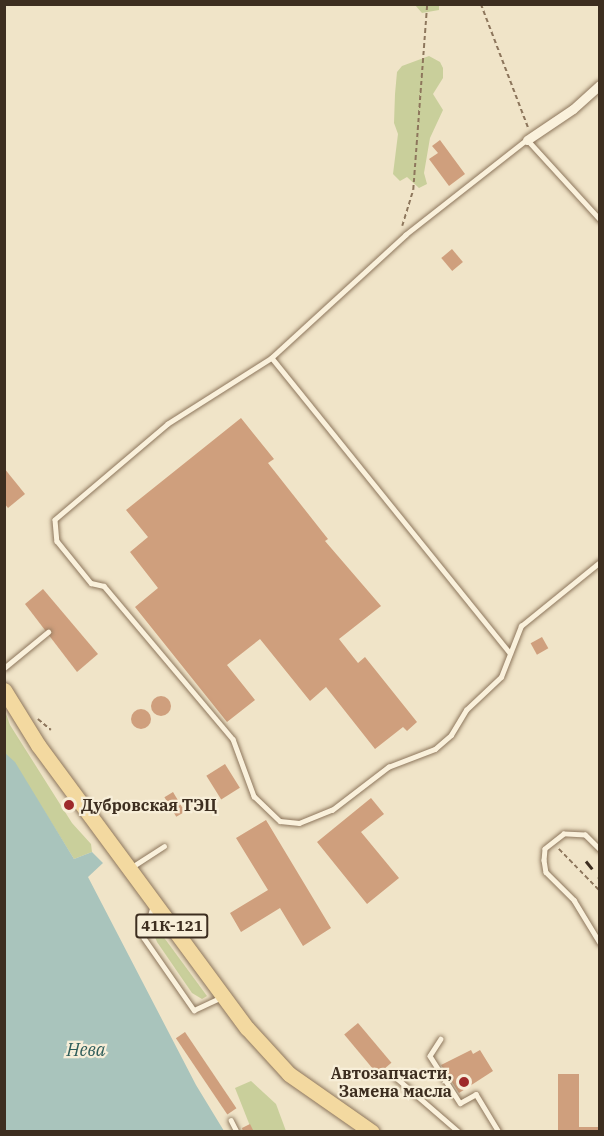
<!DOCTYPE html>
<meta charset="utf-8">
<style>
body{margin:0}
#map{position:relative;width:604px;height:1136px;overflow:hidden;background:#f0e4c8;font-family:"IBM Plex Serif",serif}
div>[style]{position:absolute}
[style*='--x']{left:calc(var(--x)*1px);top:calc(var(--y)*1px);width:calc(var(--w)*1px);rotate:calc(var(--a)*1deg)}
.green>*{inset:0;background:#c9cf9b}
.water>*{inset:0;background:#a9c4bc}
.building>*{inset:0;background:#cf9f7d;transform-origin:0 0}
.round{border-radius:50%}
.path>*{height:1.5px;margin-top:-0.75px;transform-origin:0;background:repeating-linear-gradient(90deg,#8d765c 0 4.5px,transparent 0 7.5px)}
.roads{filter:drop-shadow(0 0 2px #8d765c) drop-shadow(0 0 2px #8d765c)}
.service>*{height:4.5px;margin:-2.25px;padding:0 2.25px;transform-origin:2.25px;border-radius:2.25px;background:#faf1dc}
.minor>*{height:9px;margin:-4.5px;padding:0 4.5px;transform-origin:4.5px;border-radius:4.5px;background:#faf1dc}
.primary>*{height:15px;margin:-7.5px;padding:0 7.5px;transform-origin:7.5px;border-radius:7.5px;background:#f3d9a0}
.rail>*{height:3px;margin-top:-1.5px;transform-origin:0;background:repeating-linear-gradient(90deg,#3d2e20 0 10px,transparent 0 20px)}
.dots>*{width:16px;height:16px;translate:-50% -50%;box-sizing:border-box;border:3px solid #f7eed8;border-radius:50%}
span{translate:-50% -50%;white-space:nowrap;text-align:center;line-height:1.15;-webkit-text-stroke:4.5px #f7eed8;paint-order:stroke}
.shield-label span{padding:2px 4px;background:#f7eed8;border:2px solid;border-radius:4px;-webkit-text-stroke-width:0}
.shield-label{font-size:15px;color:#3d2e20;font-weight:700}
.poi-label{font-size:16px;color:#3d2e20;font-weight:700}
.left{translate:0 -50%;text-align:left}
.right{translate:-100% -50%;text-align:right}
.water-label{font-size:18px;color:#2f5d5a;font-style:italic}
.frame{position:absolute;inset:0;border:6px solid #3d2e20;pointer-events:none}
</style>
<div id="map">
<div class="green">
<i style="clip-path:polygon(415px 5px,439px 5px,439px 10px,422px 13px)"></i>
<i style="clip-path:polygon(429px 56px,440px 62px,443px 68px,443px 78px,433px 94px,443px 110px,430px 138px,424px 173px,427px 184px,419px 188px,407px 177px,400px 181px,393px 174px,398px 134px,394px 123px,395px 94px,397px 72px,402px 66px)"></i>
<i style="clip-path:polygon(4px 708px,10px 725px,72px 823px,91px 844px,92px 852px,74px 859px,33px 793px,5px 758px)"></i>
<i style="clip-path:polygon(157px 928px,207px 996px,202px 999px,192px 993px,157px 942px,153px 932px)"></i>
<i style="clip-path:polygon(251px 1081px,276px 1104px,286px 1131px,252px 1131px,235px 1088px)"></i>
</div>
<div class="water">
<i style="clip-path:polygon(5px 753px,15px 762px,74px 859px,92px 852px,103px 863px,88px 877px,196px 1085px,224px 1131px,5px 1131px)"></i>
</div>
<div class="building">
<i style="clip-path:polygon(440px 140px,465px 174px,449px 186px,429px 159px,438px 153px,432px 146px)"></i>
<i style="left:452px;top:249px;width:17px;height:14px;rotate:50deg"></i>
<i style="clip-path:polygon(241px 418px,274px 459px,268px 463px,328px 539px,325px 541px,381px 606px,339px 639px,358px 663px,365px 657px,417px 722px,407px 731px,403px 727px,375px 749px,326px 687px,310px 701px,260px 639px,227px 665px,255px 700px,227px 722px,135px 607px,158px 588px,130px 552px,148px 537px,126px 510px)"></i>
<i style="clip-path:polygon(4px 468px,25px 494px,8px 508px,4px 503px)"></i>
<i style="clip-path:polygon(43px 589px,98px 654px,77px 672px,25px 604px)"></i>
<i style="left:542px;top:637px;width:13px;height:13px;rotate:61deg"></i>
<i class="round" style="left:151px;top:696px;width:20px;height:20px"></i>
<i class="round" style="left:131px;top:709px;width:20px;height:20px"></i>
<i style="left:225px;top:764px;width:28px;height:22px;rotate:58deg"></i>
<i style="left:173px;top:792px;width:23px;height:10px;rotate:59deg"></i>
<i style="clip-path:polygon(371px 798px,384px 814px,361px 832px,399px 878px,367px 904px,317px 842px)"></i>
<i style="clip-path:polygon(266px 820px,331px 928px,303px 946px,280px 908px,241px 932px,230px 913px,268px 890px,236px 838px)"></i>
<i style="left:358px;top:1023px;width:52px;height:18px;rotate:50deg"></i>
<i style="left:185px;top:1032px;width:92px;height:11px;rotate:56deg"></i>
<i style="clip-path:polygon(471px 1050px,473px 1054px,480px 1050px,493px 1071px,459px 1093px,441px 1065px)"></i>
<i style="clip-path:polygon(558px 1074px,579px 1074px,579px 1127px,600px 1127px,600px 1132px,558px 1132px)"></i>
<i style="clip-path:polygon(250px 1124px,254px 1132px,243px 1132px,242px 1128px)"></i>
</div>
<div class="path">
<i style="--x:481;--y:4;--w:132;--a:69.1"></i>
<i style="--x:402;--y:226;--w:38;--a:-73"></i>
<i style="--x:413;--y:190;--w:187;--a:-85.7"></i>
<i style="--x:38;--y:719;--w:17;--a:40"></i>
<i style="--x:559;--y:849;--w:59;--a:45.7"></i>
</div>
<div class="roads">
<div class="service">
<i style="--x:600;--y:220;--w:108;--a:-132.4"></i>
<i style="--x:527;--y:140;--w:154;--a:141.9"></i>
<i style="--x:406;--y:235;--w:182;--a:137.5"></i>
<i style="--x:272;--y:358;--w:123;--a:147.6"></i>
<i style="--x:168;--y:424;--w:148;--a:139.7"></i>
<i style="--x:55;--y:520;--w:21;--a:85"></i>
<i style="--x:57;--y:541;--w:54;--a:51"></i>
<i style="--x:91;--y:583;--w:13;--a:13"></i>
<i style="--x:104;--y:586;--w:200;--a:49.9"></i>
<i style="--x:233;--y:739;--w:61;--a:69.8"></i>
<i style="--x:254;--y:796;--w:36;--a:44"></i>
<i style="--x:280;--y:821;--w:19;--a:6"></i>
<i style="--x:299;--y:823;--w:35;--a:-22"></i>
<i style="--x:332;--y:810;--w:71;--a:-37.5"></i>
<i style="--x:388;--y:767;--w:50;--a:-21"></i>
<i style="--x:435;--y:749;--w:21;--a:-41"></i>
<i style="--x:451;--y:735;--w:29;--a:-59"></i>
<i style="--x:466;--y:710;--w:48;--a:-43.3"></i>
<i style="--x:501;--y:677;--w:55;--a:-68.6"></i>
<i style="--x:521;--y:626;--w:102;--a:-39"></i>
<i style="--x:272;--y:358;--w:379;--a:51.1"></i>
<i style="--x:4;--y:668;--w:57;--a:-39.3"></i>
<i style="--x:600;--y:850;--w:21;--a:-135"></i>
<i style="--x:585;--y:835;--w:21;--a:-177"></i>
<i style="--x:564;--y:834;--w:24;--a:142"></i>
<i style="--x:545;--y:849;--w:11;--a:95"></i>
<i style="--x:544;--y:860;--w:12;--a:81"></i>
<i style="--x:546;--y:872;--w:40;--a:45"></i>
<i style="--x:574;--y:900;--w:50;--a:58.8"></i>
<i style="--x:132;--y:867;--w:38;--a:-33"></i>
<i style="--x:153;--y:907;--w:32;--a:106"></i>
<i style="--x:144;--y:938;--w:88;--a:55.2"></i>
<i style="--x:194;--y:1010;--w:29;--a:-25"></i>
<i style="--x:441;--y:1039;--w:20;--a:123"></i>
<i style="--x:430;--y:1056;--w:56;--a:57.4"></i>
<i style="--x:460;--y:1103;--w:18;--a:-29"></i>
<i style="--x:476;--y:1094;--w:44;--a:58.8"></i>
<i style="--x:393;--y:1075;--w:87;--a:40.8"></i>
<i style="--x:231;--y:1120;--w:13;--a:63"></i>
</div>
<div class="minor">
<i style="--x:527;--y:140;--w:55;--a:-34"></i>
<i style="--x:573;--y:109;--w:36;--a:-42"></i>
</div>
<div class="primary">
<i style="--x:4;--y:690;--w:65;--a:58.3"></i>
<i style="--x:38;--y:745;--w:352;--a:53.6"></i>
<i style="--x:247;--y:1028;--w:62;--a:47.6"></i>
<i style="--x:289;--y:1074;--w:101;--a:34.9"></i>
</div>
</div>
<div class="rail">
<i style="--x:586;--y:861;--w:22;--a:51"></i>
</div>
<div class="dots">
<i style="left:69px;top:805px;background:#9e2a2b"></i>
<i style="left:464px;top:1082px;background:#9e2a2b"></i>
</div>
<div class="shield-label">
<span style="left:172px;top:926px">41К-121</span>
</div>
<div class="poi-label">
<span class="left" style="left:81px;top:805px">Дубровская ТЭЦ</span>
<span class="right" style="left:452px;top:1082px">Автозапчасти,<br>Замена масла</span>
</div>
<div class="water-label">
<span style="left:86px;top:1050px">Нева</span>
</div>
<div class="frame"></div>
</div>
